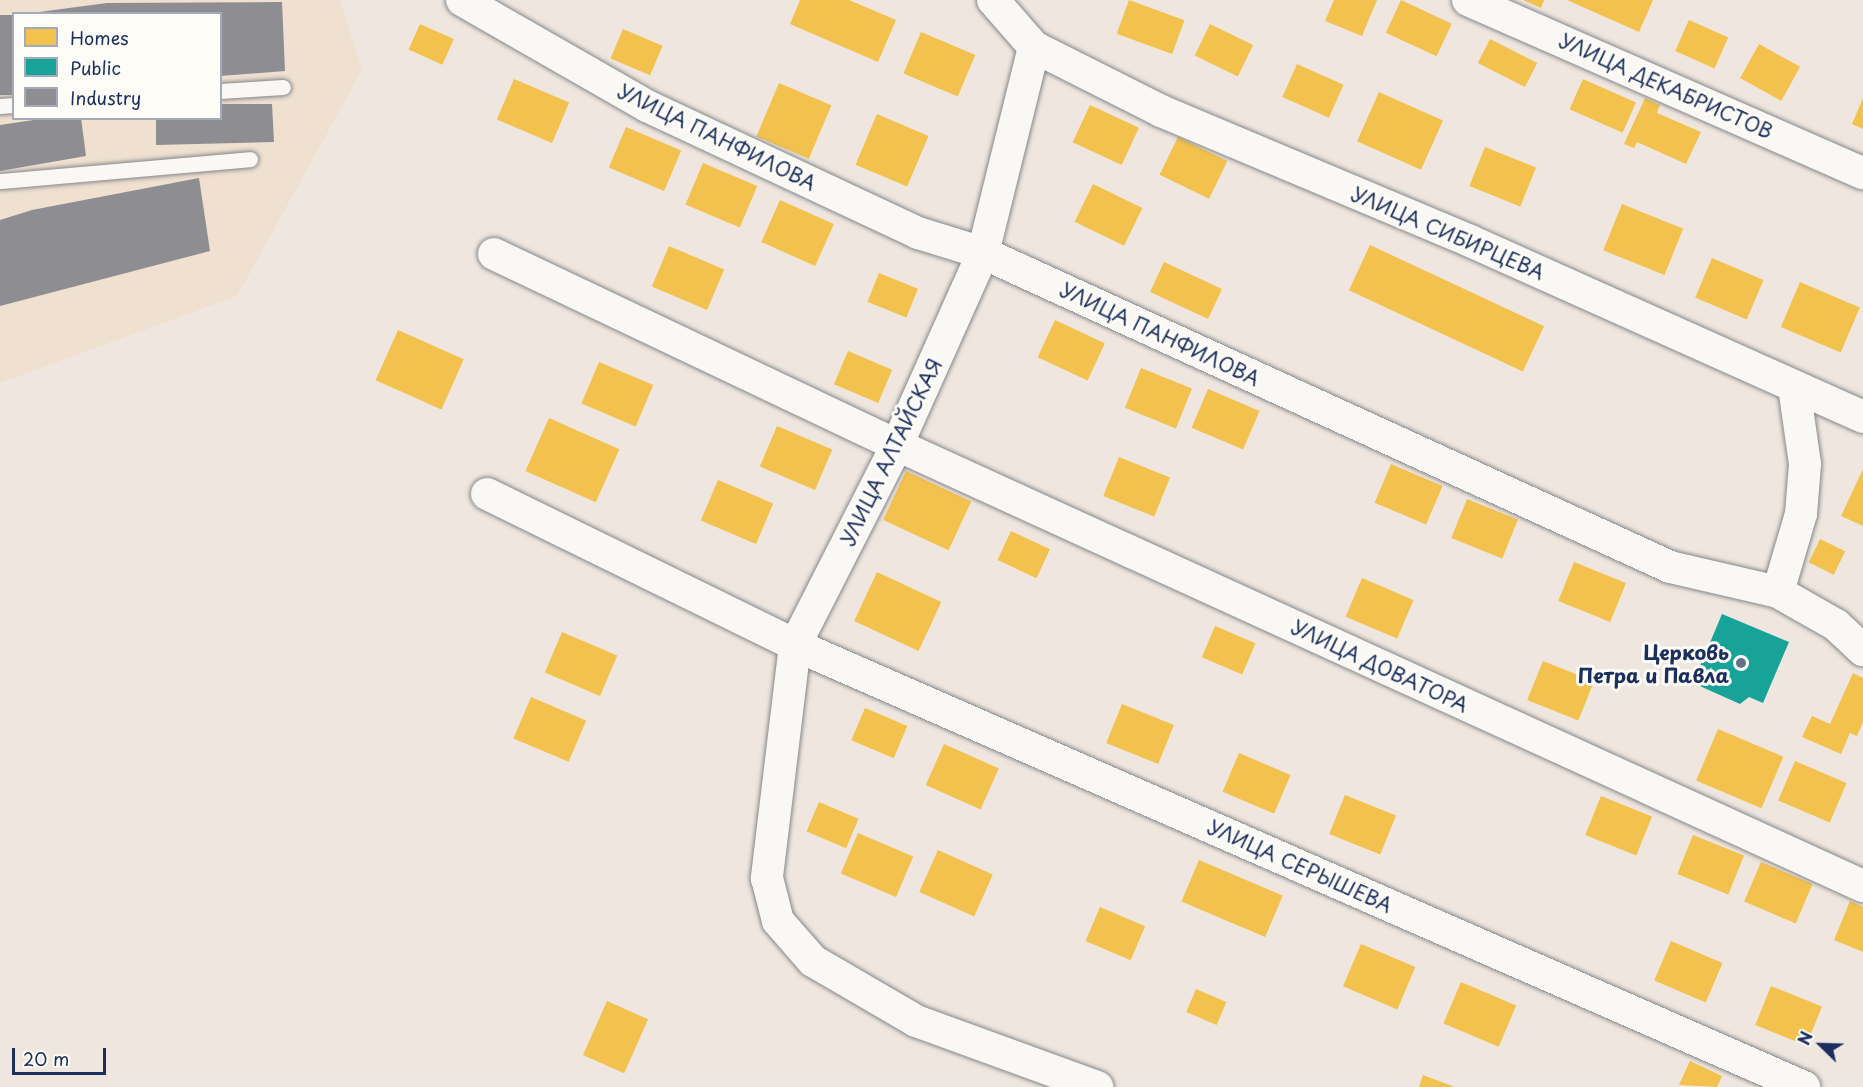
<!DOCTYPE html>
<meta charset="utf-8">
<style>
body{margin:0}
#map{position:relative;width:1863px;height:1087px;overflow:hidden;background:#efe7df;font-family:"Playpen Sans",sans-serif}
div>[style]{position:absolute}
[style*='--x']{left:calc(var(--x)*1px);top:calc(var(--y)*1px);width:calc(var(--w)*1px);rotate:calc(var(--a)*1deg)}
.built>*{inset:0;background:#efe0d0}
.homes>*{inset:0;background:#f2c14e;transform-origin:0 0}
.round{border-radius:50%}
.public>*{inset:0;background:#17a398}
.industry>*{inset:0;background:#8d8d92;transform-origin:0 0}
.roads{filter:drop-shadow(0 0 2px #86878c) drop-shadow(0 0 2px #86878c)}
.service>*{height:15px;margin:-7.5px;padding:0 7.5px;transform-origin:7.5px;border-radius:7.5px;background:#f9f8f5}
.minor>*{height:32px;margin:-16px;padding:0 16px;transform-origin:16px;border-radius:16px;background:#f9f8f5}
.dots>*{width:16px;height:16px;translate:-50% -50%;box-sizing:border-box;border:3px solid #fdfcf7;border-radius:50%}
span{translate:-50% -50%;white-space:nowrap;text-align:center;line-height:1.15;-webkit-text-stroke:6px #fdfcf7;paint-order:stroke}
.street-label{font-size:20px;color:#1b2f5e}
.poi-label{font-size:20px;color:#1b2f5e;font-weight:700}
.right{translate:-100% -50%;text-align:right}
.legend{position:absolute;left:12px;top:12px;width:210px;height:108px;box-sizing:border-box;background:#fdfcf7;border:2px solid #a3aaba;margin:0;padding:8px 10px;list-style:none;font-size:18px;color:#1b2f5e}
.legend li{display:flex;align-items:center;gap:12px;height:30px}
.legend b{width:30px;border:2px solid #a3aaba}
.north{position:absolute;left:1791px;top:1015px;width:60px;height:60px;-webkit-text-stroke:4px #fdfcf7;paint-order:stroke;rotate:293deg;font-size:16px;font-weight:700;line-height:24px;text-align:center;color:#1b2f5e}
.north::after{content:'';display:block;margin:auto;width:21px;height:27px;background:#1b2f5e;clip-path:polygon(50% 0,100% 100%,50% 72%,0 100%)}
.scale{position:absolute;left:12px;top:1048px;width:94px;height:27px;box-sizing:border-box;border:3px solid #1b2f5e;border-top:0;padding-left:8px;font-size:18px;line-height:21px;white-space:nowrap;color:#1b2f5e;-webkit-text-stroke:4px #fdfcf7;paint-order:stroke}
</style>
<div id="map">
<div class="built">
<i style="clip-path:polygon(evenodd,0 0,340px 0,362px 70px,237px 296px,0 383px,0 0,14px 14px,220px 14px,220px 118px,14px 118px,14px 14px)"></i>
</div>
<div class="homes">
<i style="clip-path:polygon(800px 0,849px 0,896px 20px,878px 62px,790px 24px)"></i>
<i style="left:1129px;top:0;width:59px;height:36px;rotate:20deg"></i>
<i style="clip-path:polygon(1334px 0,1377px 0,1362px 36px,1325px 21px)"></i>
<i style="left:1401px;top:0;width:56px;height:36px;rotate:25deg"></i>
<i style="clip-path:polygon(1523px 0,1544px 0,1541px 8px)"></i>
<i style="clip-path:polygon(1567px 0,1653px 0,1639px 32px)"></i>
<i style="left:1689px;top:20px;width:43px;height:34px;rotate:24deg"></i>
<i style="left:420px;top:24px;width:37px;height:28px;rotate:24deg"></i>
<i style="left:1210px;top:24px;width:48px;height:35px;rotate:26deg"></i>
<i style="left:623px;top:29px;width:43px;height:32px;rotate:23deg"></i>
<i style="left:921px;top:32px;width:59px;height:45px;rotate:23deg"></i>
<i style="left:1490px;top:39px;width:53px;height:27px;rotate:27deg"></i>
<i style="left:1759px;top:44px;width:47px;height:39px;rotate:29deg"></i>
<i style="left:1297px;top:64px;width:51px;height:36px;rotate:24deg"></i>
<i style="left:514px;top:79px;width:60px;height:44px;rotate:23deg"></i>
<i style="left:1583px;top:79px;width:58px;height:33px;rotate:24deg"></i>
<i style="left:779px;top:83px;width:57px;height:58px;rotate:23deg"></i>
<i style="left:1379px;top:92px;width:70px;height:54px;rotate:24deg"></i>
<i style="clip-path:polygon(1645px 98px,1660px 105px,1657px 113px,1701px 132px,1686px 164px,1637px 142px,1634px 148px,1624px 144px)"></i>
<i style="clip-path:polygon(1863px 98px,1863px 129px,1852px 124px)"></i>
<i style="left:1090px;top:105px;width:54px;height:41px;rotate:25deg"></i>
<i style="left:877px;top:114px;width:56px;height:55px;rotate:23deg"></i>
<i style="left:626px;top:127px;width:60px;height:44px;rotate:23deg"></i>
<i style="left:1178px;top:137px;width:55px;height:42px;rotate:26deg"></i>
<i style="left:1485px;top:147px;width:55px;height:42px;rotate:22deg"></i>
<i style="left:703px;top:163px;width:59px;height:45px;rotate:23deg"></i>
<i style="left:1093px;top:184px;width:55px;height:42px;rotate:26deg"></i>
<i style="left:780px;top:200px;width:59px;height:46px;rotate:24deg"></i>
<i style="left:1622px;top:204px;width:66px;height:50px;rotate:22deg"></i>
<i style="left:1370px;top:245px;width:192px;height:50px;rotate:25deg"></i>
<i style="left:669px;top:246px;width:60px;height:44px;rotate:23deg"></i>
<i style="left:1712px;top:258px;width:56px;height:43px;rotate:23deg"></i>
<i style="left:1164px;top:262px;width:64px;height:33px;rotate:25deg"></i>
<i style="left:879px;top:273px;width:42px;height:31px;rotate:22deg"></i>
<i style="left:1800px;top:282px;width:65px;height:49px;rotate:23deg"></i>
<i style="left:1055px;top:320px;width:55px;height:41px;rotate:25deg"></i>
<i style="left:398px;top:330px;width:72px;height:55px;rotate:24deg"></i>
<i style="left:848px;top:351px;width:48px;height:36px;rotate:23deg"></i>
<i style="left:599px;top:362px;width:59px;height:45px;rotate:23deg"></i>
<i style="left:1141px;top:368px;width:55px;height:43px;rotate:22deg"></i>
<i style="left:1208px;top:389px;width:56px;height:42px;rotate:23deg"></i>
<i style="left:549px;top:418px;width:77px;height:58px;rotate:24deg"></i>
<i style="left:777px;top:426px;width:60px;height:44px;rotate:23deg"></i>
<i style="left:1119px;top:457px;width:55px;height:42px;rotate:22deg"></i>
<i style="left:1391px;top:464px;width:56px;height:42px;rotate:23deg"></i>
<i style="clip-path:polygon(1863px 469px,1863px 526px,1841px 516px)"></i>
<i style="left:906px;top:471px;width:72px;height:54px;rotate:25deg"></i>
<i style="left:718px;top:480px;width:60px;height:44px;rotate:23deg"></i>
<i style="left:1467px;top:499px;width:55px;height:42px;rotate:22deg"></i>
<i style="left:1011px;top:531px;width:43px;height:32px;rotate:25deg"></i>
<i style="left:1820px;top:539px;width:28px;height:26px;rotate:26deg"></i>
<i style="left:1574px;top:562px;width:56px;height:42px;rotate:22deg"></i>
<i style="left:877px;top:572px;width:71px;height:54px;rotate:25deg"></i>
<i style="left:1362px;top:578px;width:56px;height:42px;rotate:23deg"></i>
<i style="left:1215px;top:626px;width:44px;height:34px;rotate:23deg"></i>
<i style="left:562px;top:632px;width:60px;height:44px;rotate:23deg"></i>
<i class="round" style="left:1728px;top:650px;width:32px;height:32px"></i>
<i style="left:1543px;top:661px;width:55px;height:42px;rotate:22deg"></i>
<i style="clip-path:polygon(1853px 673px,1863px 678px,1863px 722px,1857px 736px,1850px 733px,1841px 754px,1802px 737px,1812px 716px,1830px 724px)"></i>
<i style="left:531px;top:697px;width:60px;height:45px;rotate:23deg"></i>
<i style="left:1122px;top:704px;width:56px;height:42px;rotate:22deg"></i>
<i style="left:865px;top:708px;width:46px;height:35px;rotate:23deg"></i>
<i style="left:1718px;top:729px;width:71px;height:56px;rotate:23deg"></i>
<i style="left:944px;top:744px;width:60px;height:45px;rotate:24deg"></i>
<i style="left:1239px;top:753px;width:56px;height:42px;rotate:23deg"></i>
<i style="left:1795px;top:761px;width:56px;height:43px;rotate:23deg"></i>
<i style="left:1345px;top:795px;width:55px;height:42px;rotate:22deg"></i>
<i style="left:1601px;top:796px;width:55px;height:42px;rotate:22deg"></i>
<i style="left:819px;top:802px;width:43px;height:32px;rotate:23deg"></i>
<i style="left:858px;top:833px;width:60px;height:44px;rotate:23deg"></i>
<i style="left:1693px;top:835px;width:55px;height:42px;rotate:22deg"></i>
<i style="left:938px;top:850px;width:60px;height:46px;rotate:24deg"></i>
<i style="left:1199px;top:860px;width:91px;height:45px;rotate:23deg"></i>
<i style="left:1761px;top:862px;width:56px;height:43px;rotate:23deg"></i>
<i style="clip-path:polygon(1850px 901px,1863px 907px,1863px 952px,1834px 940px)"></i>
<i style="left:1100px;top:907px;width:49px;height:37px;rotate:23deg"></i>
<i style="left:1671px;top:941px;width:56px;height:43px;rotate:23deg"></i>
<i style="left:1361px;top:944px;width:59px;height:46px;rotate:23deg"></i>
<i style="left:1461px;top:982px;width:60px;height:45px;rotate:23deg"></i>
<i style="left:1771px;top:986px;width:55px;height:42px;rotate:22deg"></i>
<i style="left:1196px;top:989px;width:33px;height:25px;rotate:23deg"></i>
<i style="left:607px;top:1001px;width:45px;height:59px;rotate:24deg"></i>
<i style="clip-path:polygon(1690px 1061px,1722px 1076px,1717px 1087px,1679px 1085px)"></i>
<i style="clip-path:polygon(1423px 1075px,1455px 1087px,1419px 1087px)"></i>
</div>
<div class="public">
<i style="clip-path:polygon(1722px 614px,1789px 642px,1763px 703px,1749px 697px,1740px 704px,1693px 683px)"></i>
</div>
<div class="industry">
<i style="clip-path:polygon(282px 2px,285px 71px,220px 76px,220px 14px,39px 12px,107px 3px)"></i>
<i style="left:14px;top:15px;width:80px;height:14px;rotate:90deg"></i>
<i style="clip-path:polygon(220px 104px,272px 104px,274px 142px,156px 145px,156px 118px,220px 118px)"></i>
<i style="clip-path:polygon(47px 118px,81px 118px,86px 156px,0 171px,0 125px)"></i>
<i style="clip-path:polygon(199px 178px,210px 251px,0 306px,0 220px,32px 210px)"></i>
</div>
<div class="roads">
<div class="service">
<i style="--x:220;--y:91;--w:63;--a:-3.6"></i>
<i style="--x:0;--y:106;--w:14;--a:-4"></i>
<i style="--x:0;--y:181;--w:251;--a:-5"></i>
</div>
<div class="minor">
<i style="--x:462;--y:0;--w:213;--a:29.8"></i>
<i style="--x:647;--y:106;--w:299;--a:25.1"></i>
<i style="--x:918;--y:233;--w:68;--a:17.1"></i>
<i style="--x:983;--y:253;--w:755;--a:24.56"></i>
<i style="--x:1670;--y:567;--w:111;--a:13"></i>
<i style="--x:1778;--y:592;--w:67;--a:29.6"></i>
<i style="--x:1836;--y:625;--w:37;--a:43"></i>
<i style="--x:993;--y:0;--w:62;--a:48.9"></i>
<i style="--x:1034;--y:47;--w:212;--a:103.9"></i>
<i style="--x:983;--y:253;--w:210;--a:114.1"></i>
<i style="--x:897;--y:445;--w:225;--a:117"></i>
<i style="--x:795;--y:645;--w:235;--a:96.9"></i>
<i style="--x:767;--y:878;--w:44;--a:75.7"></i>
<i style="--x:778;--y:921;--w:53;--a:48.8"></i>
<i style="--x:813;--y:961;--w:119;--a:30.2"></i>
<i style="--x:916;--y:1021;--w:193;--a:20"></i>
<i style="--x:1468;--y:0;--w:431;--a:23.7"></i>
<i style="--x:1034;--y:47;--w:142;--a:26.7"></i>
<i style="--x:1161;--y:111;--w:335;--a:22.8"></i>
<i style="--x:1470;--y:241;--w:431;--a:24.1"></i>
<i style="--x:494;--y:254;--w:446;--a:25.4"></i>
<i style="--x:897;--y:445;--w:1062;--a:24.54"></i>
<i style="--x:487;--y:494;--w:343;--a:26.1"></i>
<i style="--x:795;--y:645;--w:1102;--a:23.66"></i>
<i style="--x:1778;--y:592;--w:81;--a:-73.6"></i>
<i style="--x:1801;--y:514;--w:50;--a:-85.4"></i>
<i style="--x:1805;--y:464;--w:78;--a:-98.1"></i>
</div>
</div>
<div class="dots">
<i style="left:1741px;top:663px;background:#656f8b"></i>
</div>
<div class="street-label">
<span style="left:1666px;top:86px;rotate:24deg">УЛИЦА ДЕКАБРИСТОВ</span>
<span style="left:717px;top:137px;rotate:26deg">УЛИЦА ПАНФИЛОВА</span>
<span style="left:1448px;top:233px;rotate:23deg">УЛИЦА СИБИРЦЕВА</span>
<span style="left:1160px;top:334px;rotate:25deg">УЛИЦА ПАНФИЛОВА</span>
<span style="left:891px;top:452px;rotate:-64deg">УЛИЦА АЛТАЙСКАЯ</span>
<span style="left:1380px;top:666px;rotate:25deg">УЛИЦА ДОВАТОРА</span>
<span style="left:1300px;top:866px;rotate:24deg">УЛИЦА СЕРЫШЕВА</span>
</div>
<div class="poi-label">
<span class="right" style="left:1729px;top:664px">Церковь<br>Петра и Павла</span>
</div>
<ul class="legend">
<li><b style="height:16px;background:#f2c14e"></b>Homes</li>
<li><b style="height:16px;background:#17a398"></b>Public</li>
<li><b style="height:16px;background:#8d8d92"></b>Industry</li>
</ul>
<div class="north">N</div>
<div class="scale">20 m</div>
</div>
